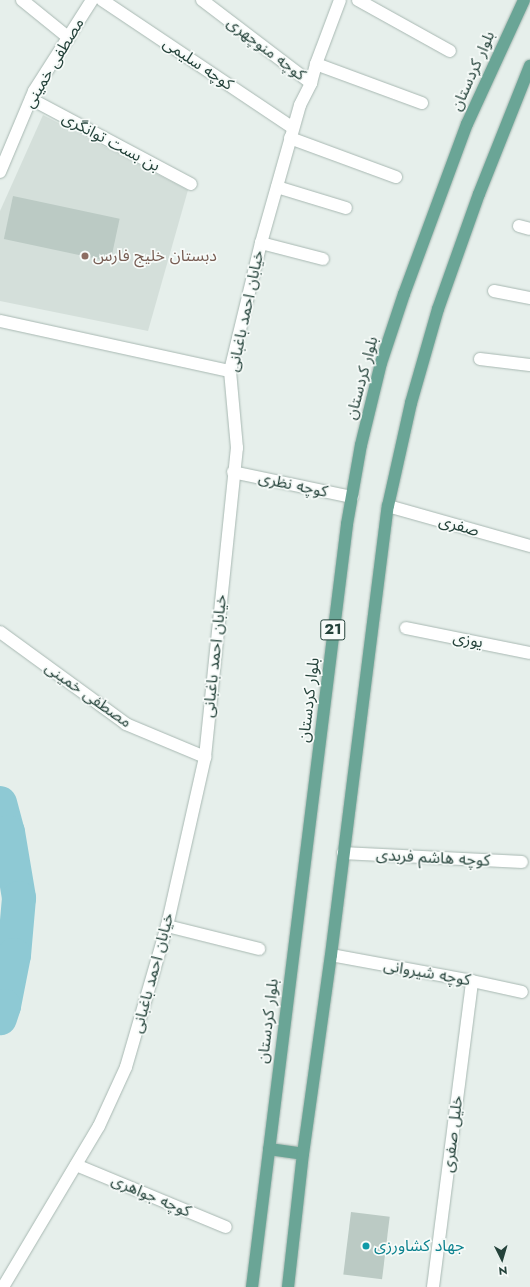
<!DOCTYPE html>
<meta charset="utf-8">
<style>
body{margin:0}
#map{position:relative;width:530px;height:1287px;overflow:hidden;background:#e6efeb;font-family:Jost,"Noto Sans Arabic",sans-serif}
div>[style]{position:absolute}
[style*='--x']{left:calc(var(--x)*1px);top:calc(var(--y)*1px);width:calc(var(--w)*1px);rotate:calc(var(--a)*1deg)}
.built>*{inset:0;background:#d4dfda}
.river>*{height:34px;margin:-17px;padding:0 17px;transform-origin:17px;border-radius:17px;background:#8ec9d4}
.building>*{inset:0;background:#bbcac4;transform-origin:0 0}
.roads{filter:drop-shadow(0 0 1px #a8b8b2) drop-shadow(0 0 1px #a8b8b2)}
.minor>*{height:12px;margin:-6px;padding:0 6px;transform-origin:6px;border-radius:6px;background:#fff}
.tertiary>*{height:12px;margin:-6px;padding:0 6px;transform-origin:6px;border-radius:6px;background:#fff}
.primary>*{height:12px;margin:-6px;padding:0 6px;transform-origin:6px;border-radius:6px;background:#6aa596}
.dots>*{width:11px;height:11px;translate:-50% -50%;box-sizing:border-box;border:2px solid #f7fbf9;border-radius:50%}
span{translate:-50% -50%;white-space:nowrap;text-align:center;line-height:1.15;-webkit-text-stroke:3.5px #f7fbf9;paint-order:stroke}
.shield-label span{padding:1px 3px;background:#f7fbf9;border:1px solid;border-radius:3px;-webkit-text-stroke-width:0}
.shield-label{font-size:15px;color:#24423a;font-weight:700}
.street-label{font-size:16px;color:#24423a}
.education-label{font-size:16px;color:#785e54}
.left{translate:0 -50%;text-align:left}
.culture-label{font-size:16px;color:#0d838f}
.north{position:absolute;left:482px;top:1239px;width:40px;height:40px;-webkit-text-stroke:3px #f7fbf9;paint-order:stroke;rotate:175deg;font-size:11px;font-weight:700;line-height:16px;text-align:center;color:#24423a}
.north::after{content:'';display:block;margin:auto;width:14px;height:18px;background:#24423a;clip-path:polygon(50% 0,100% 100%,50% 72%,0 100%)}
</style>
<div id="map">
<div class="built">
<i style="clip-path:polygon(43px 115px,188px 190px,148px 331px,0 301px,0 211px)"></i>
</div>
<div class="river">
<i style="--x:0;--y:803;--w:30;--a:75"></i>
<i style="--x:8;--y:832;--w:67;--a:80.5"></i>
<i style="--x:19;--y:898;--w:57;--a:95"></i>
<i style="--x:14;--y:955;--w:52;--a:101.1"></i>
<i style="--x:4;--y:1006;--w:13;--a:108"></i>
</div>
<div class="building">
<i style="left:13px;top:196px;width:109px;height:44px;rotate:12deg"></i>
<i style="left:351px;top:1212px;width:39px;height:63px;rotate:7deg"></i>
</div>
<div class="roads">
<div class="minor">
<i style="--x:22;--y:0;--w:60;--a:39"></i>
<i style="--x:102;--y:0;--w:230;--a:33.8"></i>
<i style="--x:202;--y:0;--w:137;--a:37.3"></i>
<i style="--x:358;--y:0;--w:105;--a:29"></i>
<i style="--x:316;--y:64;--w:113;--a:20.2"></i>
<i style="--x:31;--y:99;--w:181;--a:28"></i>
<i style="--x:290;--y:138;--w:113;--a:20.2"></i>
<i style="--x:277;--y:187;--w:72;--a:16.9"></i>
<i style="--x:519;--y:226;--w:11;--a:15"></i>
<i style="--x:261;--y:243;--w:64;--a:14.5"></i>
<i style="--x:494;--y:291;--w:37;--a:11"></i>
<i style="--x:0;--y:321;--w:235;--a:12.3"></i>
<i style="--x:480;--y:359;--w:50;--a:6.8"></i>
<i style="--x:233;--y:472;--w:122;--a:11.9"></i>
<i style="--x:388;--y:506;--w:148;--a:15.7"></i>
<i style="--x:406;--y:628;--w:126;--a:11.4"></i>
<i style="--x:343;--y:853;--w:179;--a:2.9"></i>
<i style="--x:167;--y:926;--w:95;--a:14"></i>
<i style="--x:331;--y:955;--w:143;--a:10.4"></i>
<i style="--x:472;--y:981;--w:51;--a:12.4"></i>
<i style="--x:76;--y:1165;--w:162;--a:22.5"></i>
<i style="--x:433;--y:1287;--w:308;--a:-82.7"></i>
</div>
<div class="tertiary">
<i style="--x:0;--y:172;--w:88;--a:-67.2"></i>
<i style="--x:34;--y:91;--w:108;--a:-57.5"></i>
<i style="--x:0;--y:632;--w:156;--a:36.1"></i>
<i style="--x:126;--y:724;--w:86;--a:22.7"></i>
<i style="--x:3;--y:1287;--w:187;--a:-59.2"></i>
<i style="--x:99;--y:1126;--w:65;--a:-65.4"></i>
<i style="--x:126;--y:1067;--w:147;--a:-73.8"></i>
<i style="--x:167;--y:926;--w:173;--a:-77.3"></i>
<i style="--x:205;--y:757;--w:311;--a:-84.1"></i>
<i style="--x:237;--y:448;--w:77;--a:-95.2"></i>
<i style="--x:230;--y:371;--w:132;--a:-76.4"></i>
<i style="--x:261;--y:243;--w:143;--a:-74.2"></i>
<i style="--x:300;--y:105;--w:25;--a:-63"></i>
<i style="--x:311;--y:83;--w:20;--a:-75"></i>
<i style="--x:316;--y:64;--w:68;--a:-69.4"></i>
</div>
<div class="primary">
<i style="--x:269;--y:1149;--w:34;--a:8"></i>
<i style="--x:252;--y:1287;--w:769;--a:-82.9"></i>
<i style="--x:347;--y:524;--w:80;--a:-80"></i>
<i style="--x:361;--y:445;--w:84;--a:-76.3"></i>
<i style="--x:381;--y:363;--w:73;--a:-71.6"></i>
<i style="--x:404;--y:294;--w:181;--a:-69.7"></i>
<i style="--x:467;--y:124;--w:136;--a:-65.3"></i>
<i style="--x:288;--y:1287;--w:134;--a:-83.6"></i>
<i style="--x:303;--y:1154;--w:201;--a:-82"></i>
<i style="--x:331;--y:955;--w:453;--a:-82.8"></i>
<i style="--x:388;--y:506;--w:106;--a:-77.4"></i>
<i style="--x:411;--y:403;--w:98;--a:-74"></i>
<i style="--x:438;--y:309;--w:122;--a:-70.4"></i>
<i style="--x:479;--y:194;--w:138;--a:-68.3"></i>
</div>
</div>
<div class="dots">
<i style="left:85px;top:256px;background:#8d6e63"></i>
<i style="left:366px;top:1246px;background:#0f9aa8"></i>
</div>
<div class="shield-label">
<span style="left:333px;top:630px">21</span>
</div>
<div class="street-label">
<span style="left:266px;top:49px;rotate:37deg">کوچه منوچهری</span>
<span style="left:54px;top:63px;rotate:-59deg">مصطفی خمینی</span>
<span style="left:198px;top:64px;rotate:34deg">کوچه سلیمی</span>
<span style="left:473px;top:71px;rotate:-66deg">بلوار کردستان</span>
<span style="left:111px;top:142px;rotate:28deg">بن بست توانگری</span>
<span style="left:246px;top:311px;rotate:-78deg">خیابان احمد باغبانی</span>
<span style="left:362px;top:378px;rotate:-75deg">بلوار کردستان</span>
<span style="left:293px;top:485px;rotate:12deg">کوچه نظری</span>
<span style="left:459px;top:526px;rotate:16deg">صفری</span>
<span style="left:468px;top:640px;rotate:11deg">یوزی</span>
<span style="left:215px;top:656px;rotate:-84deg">خیابان احمد باغبانی</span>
<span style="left:88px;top:695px;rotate:35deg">مصطفی خمینی</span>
<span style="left:309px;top:700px;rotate:-83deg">بلوار کردستان</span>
<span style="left:433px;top:858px;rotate:3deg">کوچه هاشم فربدی</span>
<span style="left:153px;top:973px;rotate:-75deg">خیابان احمد باغبانی</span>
<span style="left:427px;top:973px;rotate:10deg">کوچه شیروانی</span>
<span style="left:268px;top:1021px;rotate:-83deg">بلوار کردستان</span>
<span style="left:453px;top:1134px;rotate:-83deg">خلیل صفری</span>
<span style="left:151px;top:1196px;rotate:23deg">کوچه جواهری</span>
</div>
<div class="education-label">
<span class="left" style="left:93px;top:256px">دبستان خلیج فارس</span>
</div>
<div class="culture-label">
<span class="left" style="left:374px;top:1246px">جهاد کشاورزی</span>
</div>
<div class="north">N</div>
</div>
